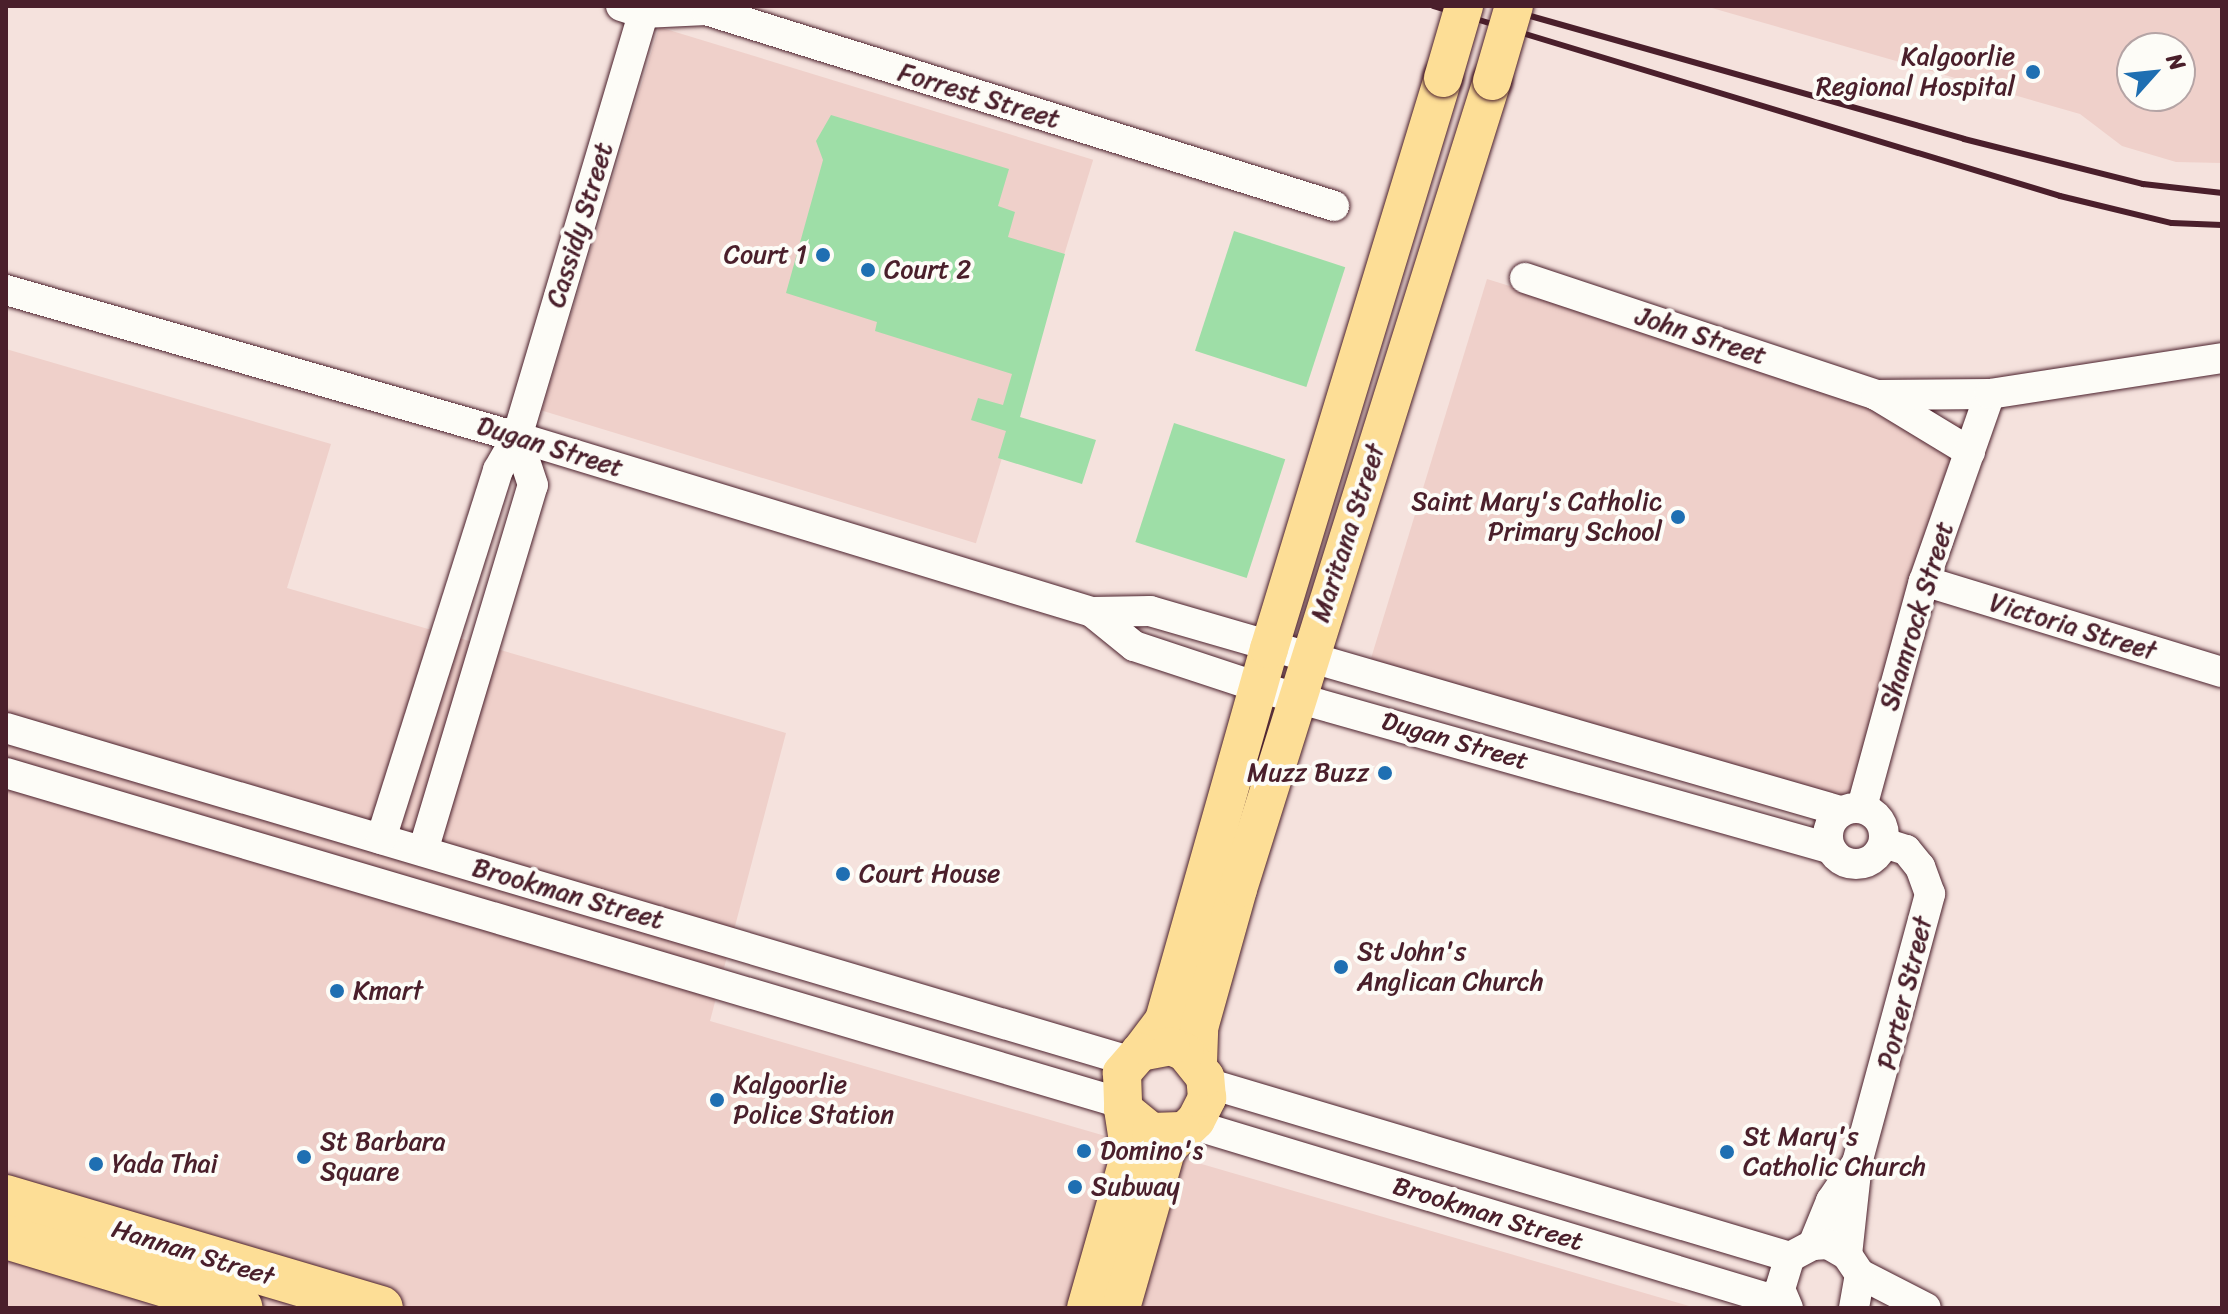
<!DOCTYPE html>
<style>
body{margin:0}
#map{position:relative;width:2228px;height:1314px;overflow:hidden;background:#f5e2dd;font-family:Sriracha,sans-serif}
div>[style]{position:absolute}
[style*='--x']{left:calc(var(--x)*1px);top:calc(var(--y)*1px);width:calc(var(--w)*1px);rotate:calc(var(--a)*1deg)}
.built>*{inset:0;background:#efd0ca;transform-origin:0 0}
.green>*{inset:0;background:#9edea7;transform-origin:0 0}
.roads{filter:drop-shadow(0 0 2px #4a1f2b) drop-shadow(0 0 2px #4a1f2b)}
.minor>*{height:30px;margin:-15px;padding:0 15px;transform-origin:15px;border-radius:15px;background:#fdfcf7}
.minor>.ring{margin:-15px;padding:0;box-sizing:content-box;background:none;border:30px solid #fdfcf7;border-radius:50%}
.major>*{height:38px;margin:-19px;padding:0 19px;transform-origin:19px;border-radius:19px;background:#fdde96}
.highway>*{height:44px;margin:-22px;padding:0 22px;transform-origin:22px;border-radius:22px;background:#fdde96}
.rail>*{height:6px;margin:-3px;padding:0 3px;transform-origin:3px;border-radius:3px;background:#4a1f2b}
.bridges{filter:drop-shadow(0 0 2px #4a1f2b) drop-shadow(0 0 2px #4a1f2b)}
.major-bridge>*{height:38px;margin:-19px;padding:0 19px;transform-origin:19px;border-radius:19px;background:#fdde96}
.dots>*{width:22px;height:22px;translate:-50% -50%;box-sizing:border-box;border:4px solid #fdfcf7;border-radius:50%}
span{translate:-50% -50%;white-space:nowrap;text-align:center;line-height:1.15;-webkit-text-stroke:8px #fdfcf7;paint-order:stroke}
.poi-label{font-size:26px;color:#4a1f2b}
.right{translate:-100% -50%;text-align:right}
.left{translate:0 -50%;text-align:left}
.street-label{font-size:26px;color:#4a1f2b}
.frame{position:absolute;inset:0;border:8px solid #4a1f2b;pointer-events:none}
.north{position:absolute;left:2116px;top:32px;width:80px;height:80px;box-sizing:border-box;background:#fdfcf7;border:2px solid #b5a4a5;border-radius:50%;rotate:63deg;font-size:22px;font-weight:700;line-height:32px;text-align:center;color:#4a1f2b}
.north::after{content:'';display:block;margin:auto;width:28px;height:36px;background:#1f6fb2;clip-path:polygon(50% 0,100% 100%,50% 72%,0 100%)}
</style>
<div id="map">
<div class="built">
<i style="clip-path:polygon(evenodd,1705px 6px,2222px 6px,2222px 163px,2176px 162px,2122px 146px,2080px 114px,1705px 6px,2132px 48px,2180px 48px,2180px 96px,2132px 96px,2132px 48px)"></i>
<i style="left:659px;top:27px;width:454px;height:401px;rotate:17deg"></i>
<i style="left:1487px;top:279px;width:514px;height:416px;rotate:17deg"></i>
<i style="clip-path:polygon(6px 349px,331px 444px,287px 588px,786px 733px,710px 1021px,1696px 1308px,6px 1308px)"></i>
</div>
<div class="green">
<i style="clip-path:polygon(831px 115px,1009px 169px,998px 206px,1015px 212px,1008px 237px,1065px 254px,1020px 417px,1096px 440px,1082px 484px,998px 458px,1006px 431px,971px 420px,978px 398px,1003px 405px,1012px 374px,875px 331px,877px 322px,786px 293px,823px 160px,816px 141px)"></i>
<i style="left:1234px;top:231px;width:117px;height:126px;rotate:18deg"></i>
<i style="left:1174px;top:423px;width:117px;height:125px;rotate:18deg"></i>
</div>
<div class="roads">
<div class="minor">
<i style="--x:621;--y:6;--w:23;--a:18"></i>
<i style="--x:643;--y:13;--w:63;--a:-2.7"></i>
<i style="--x:706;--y:10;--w:658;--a:17.33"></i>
<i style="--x:1525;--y:278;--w:370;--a:18.4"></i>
<i style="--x:1876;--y:395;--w:110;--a:31.2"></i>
<i style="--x:6;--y:290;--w:532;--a:16.05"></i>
<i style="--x:517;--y:437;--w:601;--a:16.93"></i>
<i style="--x:1092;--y:612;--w:58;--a:-1"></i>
<i style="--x:1150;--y:611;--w:718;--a:16.16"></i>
<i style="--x:1876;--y:395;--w:114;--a:-0.5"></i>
<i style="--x:1924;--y:581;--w:312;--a:17"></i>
<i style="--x:1092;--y:612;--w:54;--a:39"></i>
<i style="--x:1134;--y:646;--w:131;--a:18.3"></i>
<i style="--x:1258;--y:687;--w:593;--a:15.75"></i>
<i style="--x:6;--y:728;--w:1171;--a:16.52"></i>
<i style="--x:6;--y:773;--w:1163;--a:16.49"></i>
<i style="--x:1862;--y:807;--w:234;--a:-74.7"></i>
<i style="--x:1924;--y:581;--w:198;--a:-70.6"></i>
<i style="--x:1990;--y:394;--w:235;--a:-8.8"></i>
<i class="ring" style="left:1828px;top:808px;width:26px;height:26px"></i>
<i style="--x:381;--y:839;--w:387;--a:-72.4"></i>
<i style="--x:498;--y:470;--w:38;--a:-60"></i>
<i style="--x:517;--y:437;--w:442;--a:-73.4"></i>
<i style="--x:423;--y:851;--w:382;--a:-73.3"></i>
<i style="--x:533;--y:485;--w:51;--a:-108.4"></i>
<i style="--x:1207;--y:1083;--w:608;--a:16.62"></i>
<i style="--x:1191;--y:1124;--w:619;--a:16.8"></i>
<i style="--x:1813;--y:1245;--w:48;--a:-67.8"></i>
<i style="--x:1831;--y:1201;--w:46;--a:-55.6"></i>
<i style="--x:1847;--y:1255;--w:93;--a:-83.8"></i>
<i style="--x:1857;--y:1163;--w:279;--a:-74.8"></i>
<i style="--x:1930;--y:894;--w:29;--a:-110"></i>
<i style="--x:1920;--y:867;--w:22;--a:-129"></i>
<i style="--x:1906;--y:850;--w:23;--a:-162"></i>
<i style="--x:1860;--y:1274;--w:74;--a:27.3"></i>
<i style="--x:1788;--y:1308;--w:21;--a:-113"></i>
<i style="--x:1780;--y:1289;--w:34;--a:-73"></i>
<i style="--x:1790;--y:1257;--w:26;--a:-28"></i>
<i style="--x:1813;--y:1245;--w:15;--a:-4"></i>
<i style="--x:1828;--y:1244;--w:22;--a:30"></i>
<i style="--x:1847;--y:1255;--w:23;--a:56"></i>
<i style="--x:1860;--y:1274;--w:35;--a:100"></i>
</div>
<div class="major">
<i style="--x:1140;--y:1052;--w:40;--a:-53"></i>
<i style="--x:1164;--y:1020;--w:386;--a:-74.2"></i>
<i style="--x:1269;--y:649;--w:597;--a:-73.05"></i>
<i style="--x:1198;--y:1063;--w:35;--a:-88"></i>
<i style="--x:1199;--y:1028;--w:144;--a:-74.3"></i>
<i style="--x:1238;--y:889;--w:847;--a:-72.55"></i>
<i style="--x:1086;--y:1308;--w:160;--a:-74.1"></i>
<i style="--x:1130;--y:1154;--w:46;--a:-98.8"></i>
<i style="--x:1121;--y:1308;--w:166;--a:-74"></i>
<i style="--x:1167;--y:1148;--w:40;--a:-44"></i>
<i style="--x:1196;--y:1120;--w:25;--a:-63"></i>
<i style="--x:1207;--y:1098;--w:21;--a:-95"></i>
<i style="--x:1205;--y:1077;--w:32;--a:-129"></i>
<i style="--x:1185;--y:1052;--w:15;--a:-157"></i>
<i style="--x:1171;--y:1046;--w:32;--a:169"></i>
<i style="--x:1140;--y:1052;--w:28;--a:131"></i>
<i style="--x:1122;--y:1073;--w:36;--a:88"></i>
<i style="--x:1123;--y:1109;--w:36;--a:39"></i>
<i style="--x:1151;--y:1132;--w:30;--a:-2"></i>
</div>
<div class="highway">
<i style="--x:6;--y:1197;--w:391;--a:16.5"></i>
<i style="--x:6;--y:1237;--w:245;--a:16.8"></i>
</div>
</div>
<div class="rail">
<i style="--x:1433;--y:6;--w:655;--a:16.86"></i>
<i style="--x:2060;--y:196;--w:115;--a:13.6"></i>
<i style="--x:2172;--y:223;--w:50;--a:2.3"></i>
<i style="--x:1495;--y:6;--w:487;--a:15.8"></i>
<i style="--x:1964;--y:139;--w:185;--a:14.1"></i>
<i style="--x:2143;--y:184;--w:80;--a:6.5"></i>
</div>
<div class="bridges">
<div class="major-bridge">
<i style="--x:1443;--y:78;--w:75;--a:-73.7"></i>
<i style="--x:1492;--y:81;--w:78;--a:-73.7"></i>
</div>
</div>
<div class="dots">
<i style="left:2033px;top:72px;background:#1f6fb2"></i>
<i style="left:823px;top:255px;background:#1f6fb2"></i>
<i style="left:868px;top:270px;background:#1f6fb2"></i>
<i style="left:1678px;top:517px;background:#1f6fb2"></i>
<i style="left:1385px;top:773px;background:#1f6fb2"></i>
<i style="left:843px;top:874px;background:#1f6fb2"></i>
<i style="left:1341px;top:967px;background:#1f6fb2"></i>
<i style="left:337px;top:991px;background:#1f6fb2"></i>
<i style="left:717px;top:1100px;background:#1f6fb2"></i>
<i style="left:1084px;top:1151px;background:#1f6fb2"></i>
<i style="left:1727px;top:1152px;background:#1f6fb2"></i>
<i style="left:304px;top:1157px;background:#1f6fb2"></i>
<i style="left:96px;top:1164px;background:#1f6fb2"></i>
<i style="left:1075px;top:1187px;background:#1f6fb2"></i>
</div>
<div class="poi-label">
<span class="right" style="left:2015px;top:72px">Kalgoorlie<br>Regional Hospital</span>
<span class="right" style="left:807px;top:255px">Court 1</span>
<span class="left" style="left:884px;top:270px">Court 2</span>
<span class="right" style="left:1662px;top:517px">Saint Mary's Catholic<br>Primary School</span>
<span class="right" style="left:1369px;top:773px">Muzz Buzz</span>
<span class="left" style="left:859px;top:874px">Court House</span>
<span class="left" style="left:1357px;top:967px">St John's<br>Anglican Church</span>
<span class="left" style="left:353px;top:991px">Kmart</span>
<span class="left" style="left:733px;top:1100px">Kalgoorlie<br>Police Station</span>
<span class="left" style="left:1743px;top:1152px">St Mary's<br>Catholic Church</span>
<span class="left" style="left:320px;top:1157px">St Barbara<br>Square</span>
<span class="left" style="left:1100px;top:1151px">Domino's</span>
<span class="left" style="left:112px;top:1164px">Yada Thai</span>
<span class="left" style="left:1091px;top:1187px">Subway</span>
</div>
<div class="street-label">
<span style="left:979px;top:96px;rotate:17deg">Forrest Street</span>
<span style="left:580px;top:225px;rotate:-73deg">Cassidy Street</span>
<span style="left:1701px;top:336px;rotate:18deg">John Street</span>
<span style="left:550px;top:447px;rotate:17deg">Dugan Street</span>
<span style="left:1348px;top:533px;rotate:-72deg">Maritana Street</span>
<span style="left:1917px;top:616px;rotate:-73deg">Shamrock Street</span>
<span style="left:2073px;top:627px;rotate:17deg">Victoria Street</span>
<span style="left:1455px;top:741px;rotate:16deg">Dugan Street</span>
<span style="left:568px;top:894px;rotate:16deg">Brookman Street</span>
<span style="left:1905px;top:993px;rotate:-76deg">Porter Street</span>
<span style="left:1488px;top:1214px;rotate:17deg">Brookman Street</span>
<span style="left:193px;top:1253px;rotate:17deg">Hannan Street</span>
</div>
<div class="frame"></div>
<div class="north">N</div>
</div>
